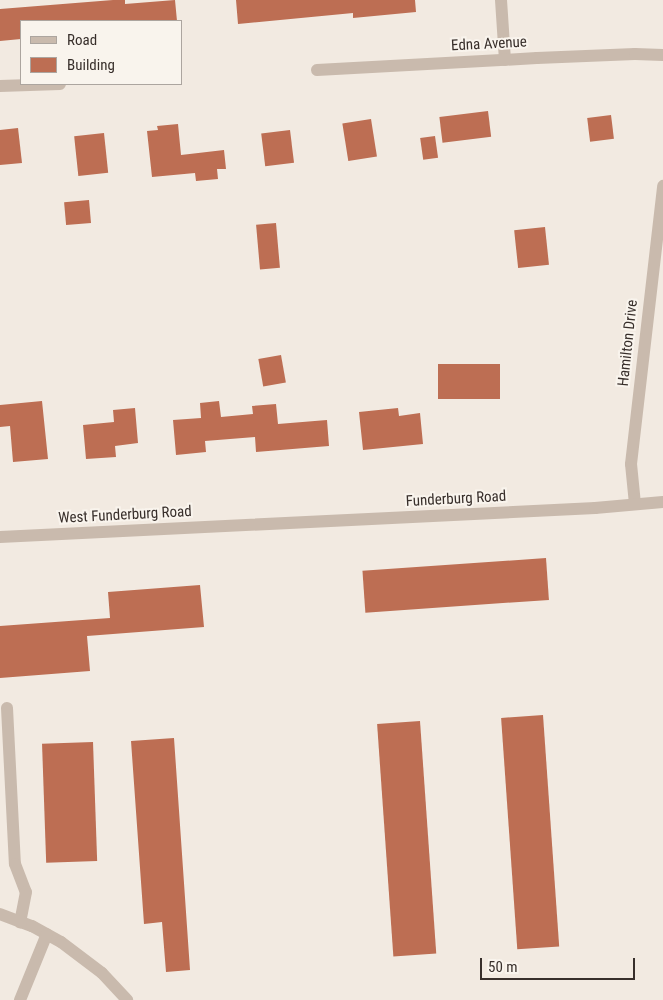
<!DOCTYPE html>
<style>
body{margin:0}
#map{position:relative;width:663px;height:1000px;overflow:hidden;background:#f2eae1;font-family:"Roboto Condensed",sans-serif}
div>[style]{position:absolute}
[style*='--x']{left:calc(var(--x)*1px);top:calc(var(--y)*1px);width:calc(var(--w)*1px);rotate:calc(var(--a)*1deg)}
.building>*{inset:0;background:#bd6e53;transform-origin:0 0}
.minor>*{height:12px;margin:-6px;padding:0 6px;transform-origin:6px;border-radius:6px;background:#c9baad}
.tertiary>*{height:12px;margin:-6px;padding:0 6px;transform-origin:6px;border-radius:6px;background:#c9baad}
span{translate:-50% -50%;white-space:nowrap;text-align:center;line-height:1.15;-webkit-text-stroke:4px #f9f4ed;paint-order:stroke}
.street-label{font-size:15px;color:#382f2b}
.legend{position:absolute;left:20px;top:20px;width:162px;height:65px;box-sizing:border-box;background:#f9f4ed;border:1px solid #aca59f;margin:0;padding:6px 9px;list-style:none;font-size:15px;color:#382f2b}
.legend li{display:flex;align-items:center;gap:10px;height:25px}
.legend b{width:25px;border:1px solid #aca59f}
.scale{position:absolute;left:480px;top:958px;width:155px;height:22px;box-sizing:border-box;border:2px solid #382f2b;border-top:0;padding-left:6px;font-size:15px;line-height:18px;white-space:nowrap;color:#382f2b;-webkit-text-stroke:4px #f9f4ed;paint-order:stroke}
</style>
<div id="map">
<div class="building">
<i style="clip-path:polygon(113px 0,125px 0,125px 4px,175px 0,177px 21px,21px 21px,21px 39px,0 41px,0 9px)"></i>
<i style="clip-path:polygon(236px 0,415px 0,416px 12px,353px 18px,353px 13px,238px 24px)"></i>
<i style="left:488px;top:111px;width:26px;height:49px;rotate:83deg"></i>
<i style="left:611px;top:115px;width:24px;height:24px;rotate:83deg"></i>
<i style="left:371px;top:119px;width:38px;height:29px;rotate:81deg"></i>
<i style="clip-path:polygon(178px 124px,181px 155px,224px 150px,226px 169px,217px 169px,218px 179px,196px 181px,195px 173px,152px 177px,147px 131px,158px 130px,157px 126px)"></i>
<i style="clip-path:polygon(18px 128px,22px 163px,0 165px,0 130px)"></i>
<i style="left:290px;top:130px;width:33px;height:29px;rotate:83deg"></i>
<i style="left:104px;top:133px;width:40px;height:30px;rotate:84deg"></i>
<i style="left:435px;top:136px;width:22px;height:15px;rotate:82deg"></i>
<i style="left:89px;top:200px;width:23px;height:25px;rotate:85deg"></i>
<i style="left:276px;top:223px;width:45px;height:20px;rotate:85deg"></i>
<i style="left:545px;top:227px;width:38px;height:31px;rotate:84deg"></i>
<i style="left:281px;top:355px;width:28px;height:23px;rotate:80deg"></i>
<i style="left:438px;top:364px;width:62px;height:35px"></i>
<i style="clip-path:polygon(42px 401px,48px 459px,13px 462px,10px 426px,0 427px,0 405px)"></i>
<i style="clip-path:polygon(219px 401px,221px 417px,253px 414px,252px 406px,276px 404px,278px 424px,327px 420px,329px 446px,256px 452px,255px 437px,205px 441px,206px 452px,176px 455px,173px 420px,201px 418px,200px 403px)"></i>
<i style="clip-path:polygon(135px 408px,138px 443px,115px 446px,116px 457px,86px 459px,83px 425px,114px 422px,113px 410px)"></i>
<i style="clip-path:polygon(398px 408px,399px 416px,420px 413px,423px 444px,363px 450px,359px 412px)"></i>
<i style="left:546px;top:558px;width:42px;height:184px;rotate:86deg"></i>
<i style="clip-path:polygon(200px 585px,204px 627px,87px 636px,90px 671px,0 678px,0 626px,110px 618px,108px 592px)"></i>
<i style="left:543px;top:715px;width:232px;height:42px;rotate:86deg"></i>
<i style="left:420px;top:721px;width:233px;height:43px;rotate:86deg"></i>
<i style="clip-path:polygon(174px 738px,190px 970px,166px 972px,162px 922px,144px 924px,131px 741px)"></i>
<i style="left:93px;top:742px;width:119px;height:51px;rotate:88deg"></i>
</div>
<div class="minor">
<i style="--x:501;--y:0;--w:60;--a:86.2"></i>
<i style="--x:317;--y:70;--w:220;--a:-3.1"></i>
<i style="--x:537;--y:58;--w:98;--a:-2.3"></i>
<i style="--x:635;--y:54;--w:28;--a:2"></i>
<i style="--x:0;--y:86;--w:60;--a:-1.9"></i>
<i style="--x:635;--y:504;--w:40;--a:-95.7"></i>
<i style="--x:631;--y:464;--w:280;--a:-83.4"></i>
<i style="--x:7;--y:708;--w:156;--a:87.1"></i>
<i style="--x:15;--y:864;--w:30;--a:69"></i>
<i style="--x:26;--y:892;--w:31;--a:101"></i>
<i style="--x:0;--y:914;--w:34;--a:21"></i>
<i style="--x:32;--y:926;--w:33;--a:29"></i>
<i style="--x:61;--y:942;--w:51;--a:37.1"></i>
<i style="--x:102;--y:973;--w:37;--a:47"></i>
<i style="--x:20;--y:1000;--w:71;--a:-67.8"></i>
</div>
<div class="tertiary">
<i style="--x:0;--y:537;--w:596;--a:-2.79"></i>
<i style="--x:595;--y:508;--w:68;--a:-5"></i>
</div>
<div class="street-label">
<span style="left:489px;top:44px;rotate:-3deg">Edna Avenue</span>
<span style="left:628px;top:343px;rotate:-84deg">Hamilton Drive</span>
<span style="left:456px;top:499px;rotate:-3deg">Funderburg Road</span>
<span style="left:125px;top:515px;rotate:-3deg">West Funderburg Road</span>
</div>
<ul class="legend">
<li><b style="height:6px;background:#c9baad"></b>Road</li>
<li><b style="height:14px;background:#bd6e53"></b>Building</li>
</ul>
<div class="scale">50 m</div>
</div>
